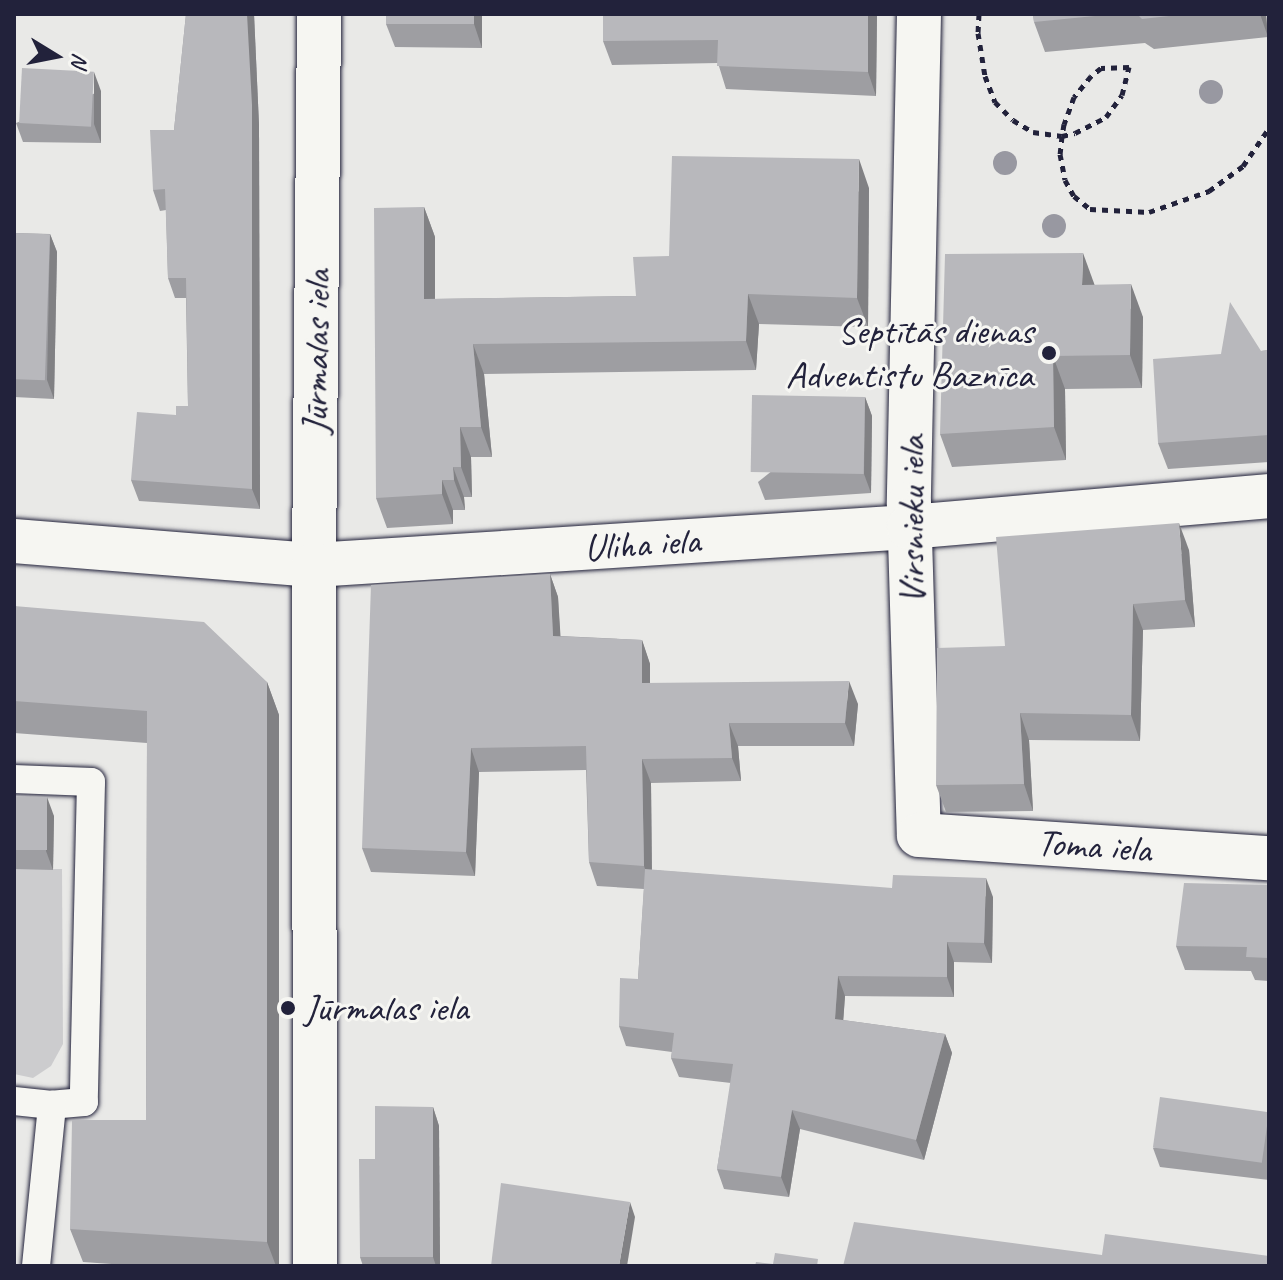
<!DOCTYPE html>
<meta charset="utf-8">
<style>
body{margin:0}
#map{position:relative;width:1283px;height:1280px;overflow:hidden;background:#e9e9e7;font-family:Caveat,sans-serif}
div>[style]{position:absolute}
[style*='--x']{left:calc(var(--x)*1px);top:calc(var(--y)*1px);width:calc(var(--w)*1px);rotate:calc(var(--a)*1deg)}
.green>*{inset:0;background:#ccccce}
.path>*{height:5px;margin-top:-2.5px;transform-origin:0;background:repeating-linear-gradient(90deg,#22223b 0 6px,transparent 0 12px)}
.roads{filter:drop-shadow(0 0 2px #22223b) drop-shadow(0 0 2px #22223b)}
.lane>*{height:28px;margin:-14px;padding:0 14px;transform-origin:14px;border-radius:14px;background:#f6f6f2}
.street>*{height:44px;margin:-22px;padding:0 22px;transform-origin:22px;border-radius:22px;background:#f6f6f2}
.secondary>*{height:44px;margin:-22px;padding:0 22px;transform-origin:22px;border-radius:22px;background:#f6f6f2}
.trees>*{width:24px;height:24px;margin:-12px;border-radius:50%;background:#9898a1}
.wall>*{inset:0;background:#9e9ea2}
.shaded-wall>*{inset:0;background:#818184}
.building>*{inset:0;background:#b8b8bc;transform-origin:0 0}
.dots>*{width:22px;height:22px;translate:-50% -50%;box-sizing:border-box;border:4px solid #f6f6f2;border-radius:50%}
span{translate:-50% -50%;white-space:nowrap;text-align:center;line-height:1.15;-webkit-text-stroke:6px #f6f6f2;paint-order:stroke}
.poi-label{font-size:38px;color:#22223b}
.right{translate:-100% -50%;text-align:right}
.left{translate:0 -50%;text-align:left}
.street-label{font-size:38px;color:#22223b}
.frame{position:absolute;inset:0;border:16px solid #22223b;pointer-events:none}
.north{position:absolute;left:16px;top:16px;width:80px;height:80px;-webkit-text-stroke:6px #f6f6f2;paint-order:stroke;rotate:100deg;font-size:22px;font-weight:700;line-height:32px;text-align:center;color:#22223b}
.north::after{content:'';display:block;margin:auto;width:28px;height:36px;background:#22223b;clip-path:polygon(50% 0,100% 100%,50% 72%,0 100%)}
</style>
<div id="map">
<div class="green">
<i style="clip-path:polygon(14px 869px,62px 869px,63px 1044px,51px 1066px,33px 1078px,14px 1074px)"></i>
</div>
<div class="path">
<i style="--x:979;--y:14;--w:19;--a:93"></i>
<i style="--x:978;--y:33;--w:44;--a:80.8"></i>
<i style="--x:985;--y:76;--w:28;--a:69"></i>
<i style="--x:995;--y:102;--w:25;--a:45"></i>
<i style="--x:1013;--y:120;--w:23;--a:31"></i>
<i style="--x:1033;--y:132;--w:29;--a:8"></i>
<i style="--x:1062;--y:136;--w:13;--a:-13"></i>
<i style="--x:1075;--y:133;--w:35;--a:-27"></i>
<i style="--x:1106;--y:117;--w:27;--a:-54"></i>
<i style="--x:1122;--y:95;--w:29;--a:-76"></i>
<i style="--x:1129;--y:67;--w:28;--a:178"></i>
<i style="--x:1101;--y:68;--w:13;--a:141"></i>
<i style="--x:1091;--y:76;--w:27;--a:129"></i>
<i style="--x:1074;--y:97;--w:29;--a:110"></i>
<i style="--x:1064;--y:124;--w:12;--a:99"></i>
<i style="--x:1062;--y:136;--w:18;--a:96"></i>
<i style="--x:1060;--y:154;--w:26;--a:79"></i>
<i style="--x:1065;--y:180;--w:18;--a:61"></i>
<i style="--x:1074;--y:196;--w:21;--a:39"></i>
<i style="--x:1090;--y:209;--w:59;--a:2.9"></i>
<i style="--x:1149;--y:212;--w:64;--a:-19.3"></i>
<i style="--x:1209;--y:191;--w:42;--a:-36.3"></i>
<i style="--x:1243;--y:166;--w:46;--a:-55.6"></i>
</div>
<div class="roads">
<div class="lane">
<i style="--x:14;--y:779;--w:77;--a:2.2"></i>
<i style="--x:91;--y:782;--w:320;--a:91.3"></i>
<i style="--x:84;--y:1102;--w:32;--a:175"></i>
<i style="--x:52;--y:1105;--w:38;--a:-174"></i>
<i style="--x:36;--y:1266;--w:162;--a:-84.3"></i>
</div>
<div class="street">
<i style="--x:919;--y:14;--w:490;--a:91.2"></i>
<i style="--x:909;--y:504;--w:331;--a:88.3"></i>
<i style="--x:919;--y:835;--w:351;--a:3.8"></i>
<i style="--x:314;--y:565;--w:551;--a:-89.48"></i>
</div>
<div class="secondary">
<i style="--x:14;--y:541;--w:301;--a:4.6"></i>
<i style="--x:314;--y:565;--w:596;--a:-3.65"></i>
<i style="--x:909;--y:527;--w:361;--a:-4.9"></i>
<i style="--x:314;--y:565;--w:701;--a:89.92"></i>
</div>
</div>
<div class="trees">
<i style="left:1211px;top:92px"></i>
<i style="left:1005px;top:163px"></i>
<i style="left:1054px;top:226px"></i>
</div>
<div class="wall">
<i style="clip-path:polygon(186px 14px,254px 14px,259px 125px,260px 509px,139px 501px,131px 480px,176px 415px,188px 406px,186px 298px,175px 298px,168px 278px,166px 210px,160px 211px,153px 190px,174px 130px)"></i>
<i style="clip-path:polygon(386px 14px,482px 14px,482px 48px,395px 47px,386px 24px)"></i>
<i style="clip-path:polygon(603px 14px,877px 14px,876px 96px,726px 89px,718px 63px,612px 65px,603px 41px)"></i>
<i style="clip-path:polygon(1033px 14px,1266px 14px,1268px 37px,1154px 49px,1145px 43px,1045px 52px,1034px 22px)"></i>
<i style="clip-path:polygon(101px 91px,101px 143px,23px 142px,16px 123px)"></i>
<i style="clip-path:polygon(869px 188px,868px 327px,759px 324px,756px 370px,484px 374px,492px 457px,471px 457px,472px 497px,464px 497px,465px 510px,453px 510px,453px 524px,387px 528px,376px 498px,424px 207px,435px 237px,435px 299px,636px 296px,669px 256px)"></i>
<i style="clip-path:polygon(14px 233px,50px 234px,57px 252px,54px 399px,14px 397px)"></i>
<i style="clip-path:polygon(1094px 285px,1143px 317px,1142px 388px,1065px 389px,1066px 460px,952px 467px,940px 434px)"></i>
<i style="clip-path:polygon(1269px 350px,1269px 462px,1168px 469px,1158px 443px,1261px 351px)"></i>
<i style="clip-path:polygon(865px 397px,872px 416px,871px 493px,765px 500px,758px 482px)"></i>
<i style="clip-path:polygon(1189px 550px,1195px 627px,1143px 630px,1140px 741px,1029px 740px,1033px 811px,946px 812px,936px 785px,1005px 646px)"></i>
<i style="clip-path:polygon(550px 574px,558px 597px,560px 636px,642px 640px,650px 664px,650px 683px,858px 704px,854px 746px,738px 746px,741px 781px,651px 783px,652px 870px,993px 897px,992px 963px,954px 962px,954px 997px,845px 996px,843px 1020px,945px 1034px,952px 1053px,924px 1160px,800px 1129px,789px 1197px,724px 1189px,717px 1169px,731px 1083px,679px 1077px,671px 1058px,672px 1052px,626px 1046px,619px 1026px,638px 979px,644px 889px,597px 886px,589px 862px,586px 770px,479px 772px,475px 876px,371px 872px,362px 848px)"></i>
<i style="clip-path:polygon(14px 606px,267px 682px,279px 715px,279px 1266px,140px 1266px,83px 1262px,70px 1229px,146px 1120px,147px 743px,14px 733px)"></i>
<i style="clip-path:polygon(14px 797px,54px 816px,53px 870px,14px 869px)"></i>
<i style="clip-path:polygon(1269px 885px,1269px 981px,1255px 980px,1251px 971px,1185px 970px,1176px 946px)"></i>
<i style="clip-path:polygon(433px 1107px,439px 1126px,440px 1266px,363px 1266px,360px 1257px,375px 1159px)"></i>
<i style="clip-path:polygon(1269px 1112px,1269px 1180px,1160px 1167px,1153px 1148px)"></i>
</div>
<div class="shaded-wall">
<i style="clip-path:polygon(247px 14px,254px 14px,259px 125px,260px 509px,252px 489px)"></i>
<i style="clip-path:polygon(474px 14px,482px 14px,482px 48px,474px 24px)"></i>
<i style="clip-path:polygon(868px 14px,877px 14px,876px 96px,868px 72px)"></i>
<i style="clip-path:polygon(1260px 14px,1266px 14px,1268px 37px)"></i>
<i style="clip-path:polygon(94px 72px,101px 91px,101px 143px,94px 124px)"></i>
<i style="clip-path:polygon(859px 159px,869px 188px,868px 327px,857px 298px)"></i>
<i style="clip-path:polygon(424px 207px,435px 237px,435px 329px,424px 299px)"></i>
<i style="clip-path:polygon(50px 234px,57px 252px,54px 399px,47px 380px)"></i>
<i style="clip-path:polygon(1083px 253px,1095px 286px,1082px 285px)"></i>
<i style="clip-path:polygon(1131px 284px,1143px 317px,1142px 388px,1130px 355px)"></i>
<i style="clip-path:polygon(748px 294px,759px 324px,756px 370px,746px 341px)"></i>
<i style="clip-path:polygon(473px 344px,484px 374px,492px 457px,481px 427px)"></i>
<i style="clip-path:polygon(1053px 356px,1065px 389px,1066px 460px,1054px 427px)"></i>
<i style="clip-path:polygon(865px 397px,872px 416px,871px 493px,864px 474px)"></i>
<i style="clip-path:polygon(460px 427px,471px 457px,472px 497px,461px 467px)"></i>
<i style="clip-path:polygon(453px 467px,464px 497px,465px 510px,454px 480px)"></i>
<i style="clip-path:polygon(442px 480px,453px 510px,453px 524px,442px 494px)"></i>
<i style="clip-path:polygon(1179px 523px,1189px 550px,1195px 627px,1185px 600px)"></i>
<i style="clip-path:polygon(550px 574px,558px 597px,562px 659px,553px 636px)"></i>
<i style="clip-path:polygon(1133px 604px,1143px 630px,1140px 741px,1131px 715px)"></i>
<i style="clip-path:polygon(642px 640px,650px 664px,650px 706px,642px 683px)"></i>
<i style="clip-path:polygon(849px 681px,858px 704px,854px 746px,845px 723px)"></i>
<i style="clip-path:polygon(267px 682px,279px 715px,279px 1266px,276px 1266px,267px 1242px)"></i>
<i style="clip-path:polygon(1020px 713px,1029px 740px,1033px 811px,1024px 784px)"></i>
<i style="clip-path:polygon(729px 723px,738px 746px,741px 781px,732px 758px)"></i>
<i style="clip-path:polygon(471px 748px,479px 772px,475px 876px,466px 852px)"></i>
<i style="clip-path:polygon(642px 759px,651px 783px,652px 889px,644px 866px)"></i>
<i style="clip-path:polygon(47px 797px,54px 816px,53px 870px,46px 851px)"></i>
<i style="clip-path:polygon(986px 878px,993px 897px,992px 963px,984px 943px)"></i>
<i style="clip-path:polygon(947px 942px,954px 962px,954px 997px,947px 977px)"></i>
<i style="clip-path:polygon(838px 976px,845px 996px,842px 1039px,835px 1019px)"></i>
<i style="clip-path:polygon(945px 1034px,952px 1053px,924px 1160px,916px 1140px)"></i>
<i style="clip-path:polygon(433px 1107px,439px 1126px,440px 1266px,436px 1266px,433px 1257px)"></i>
<i style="clip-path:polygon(792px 1110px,800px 1129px,789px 1197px,781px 1177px)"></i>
<i style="clip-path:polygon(630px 1202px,635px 1217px,627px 1266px,619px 1266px)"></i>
</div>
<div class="building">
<i style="clip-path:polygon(186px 14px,247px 14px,252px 105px,252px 489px,131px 480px,137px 412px,176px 415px,176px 406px,188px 406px,186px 278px,168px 278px,165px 189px,153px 190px,150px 130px,174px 130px)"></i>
<i style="left:386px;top:14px;width:88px;height:10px"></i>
<i style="clip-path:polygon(603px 14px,868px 14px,868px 72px,717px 66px,718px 40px,603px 41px)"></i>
<i style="clip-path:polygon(1033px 14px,1115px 14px,1034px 22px)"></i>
<i style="clip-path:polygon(1137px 14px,1187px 14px,1142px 19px)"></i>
<i style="left:22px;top:68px;width:72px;height:55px;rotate:3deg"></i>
<i style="clip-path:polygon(672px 156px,859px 159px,857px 298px,748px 294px,746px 341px,473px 344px,481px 427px,460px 427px,461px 467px,453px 467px,454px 480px,442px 480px,442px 494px,376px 498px,374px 208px,424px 207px,424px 299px,636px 296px,633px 257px,669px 256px)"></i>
<i style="left:14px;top:233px;width:36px;height:146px;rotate:2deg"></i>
<i style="clip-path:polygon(1083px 253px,1082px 285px,1131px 284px,1130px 355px,1053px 356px,1054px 427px,940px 434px,945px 254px)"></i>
<i style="clip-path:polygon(1230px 302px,1261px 351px,1269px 350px,1269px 435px,1158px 443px,1153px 359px,1221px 354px)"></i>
<i style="left:865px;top:397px;width:77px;height:113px;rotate:91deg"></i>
<i style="clip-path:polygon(1179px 523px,1185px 600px,1133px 604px,1131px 715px,1020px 713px,1024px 784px,936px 785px,937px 648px,1005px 646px,996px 537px)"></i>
<i style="clip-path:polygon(550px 574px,553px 636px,642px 640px,642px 683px,849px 681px,845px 723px,729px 723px,732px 758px,642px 759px,644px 866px,589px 862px,586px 746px,471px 748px,466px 852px,362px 848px,371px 585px)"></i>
<i style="clip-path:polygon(14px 606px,204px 622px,267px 682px,267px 1242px,70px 1229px,72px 1120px,146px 1120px,147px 711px,14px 701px)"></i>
<i style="left:14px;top:797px;width:33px;height:53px"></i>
<i style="clip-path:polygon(645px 869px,892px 888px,893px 875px,986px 878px,984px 943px,947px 942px,947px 977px,838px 976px,835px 1019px,945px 1034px,916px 1140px,792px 1110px,781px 1177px,717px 1169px,733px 1064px,671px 1058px,674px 1033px,619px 1026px,620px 978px,638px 979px)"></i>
<i style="clip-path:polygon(1184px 883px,1269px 885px,1269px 958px,1246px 957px,1247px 947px,1176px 946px)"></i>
<i style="left:1160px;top:1097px;width:110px;height:51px;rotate:8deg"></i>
<i style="clip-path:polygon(375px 1106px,433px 1107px,433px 1257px,360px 1257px,359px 1159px,375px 1159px)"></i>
<i style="clip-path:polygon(501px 1183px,630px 1202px,619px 1266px,491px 1266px)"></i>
<i style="clip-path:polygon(854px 1222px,1102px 1255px,1105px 1234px,1269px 1256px,1269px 1266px,843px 1266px)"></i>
<i style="clip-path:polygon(775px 1253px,818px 1259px,817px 1266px,755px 1266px,756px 1262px,773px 1264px)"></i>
</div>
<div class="dots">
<i style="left:1049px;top:353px;background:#22223b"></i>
<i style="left:288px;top:1008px;background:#22223b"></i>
</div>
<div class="poi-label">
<span class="right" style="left:1033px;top:353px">Septītās dienas<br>Adventistu Baznīca</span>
<span class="left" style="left:304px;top:1008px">Jūrmalas iela</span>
</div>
<div class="street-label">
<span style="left:316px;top:352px;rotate:-89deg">Jūrmalas iela</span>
<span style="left:912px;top:520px;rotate:-90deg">Virsnieku iela</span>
<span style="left:642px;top:544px;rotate:-4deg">Uliha iela</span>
<span style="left:1094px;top:846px;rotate:4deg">Toma iela</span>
</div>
<div class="frame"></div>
<div class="north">N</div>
</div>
